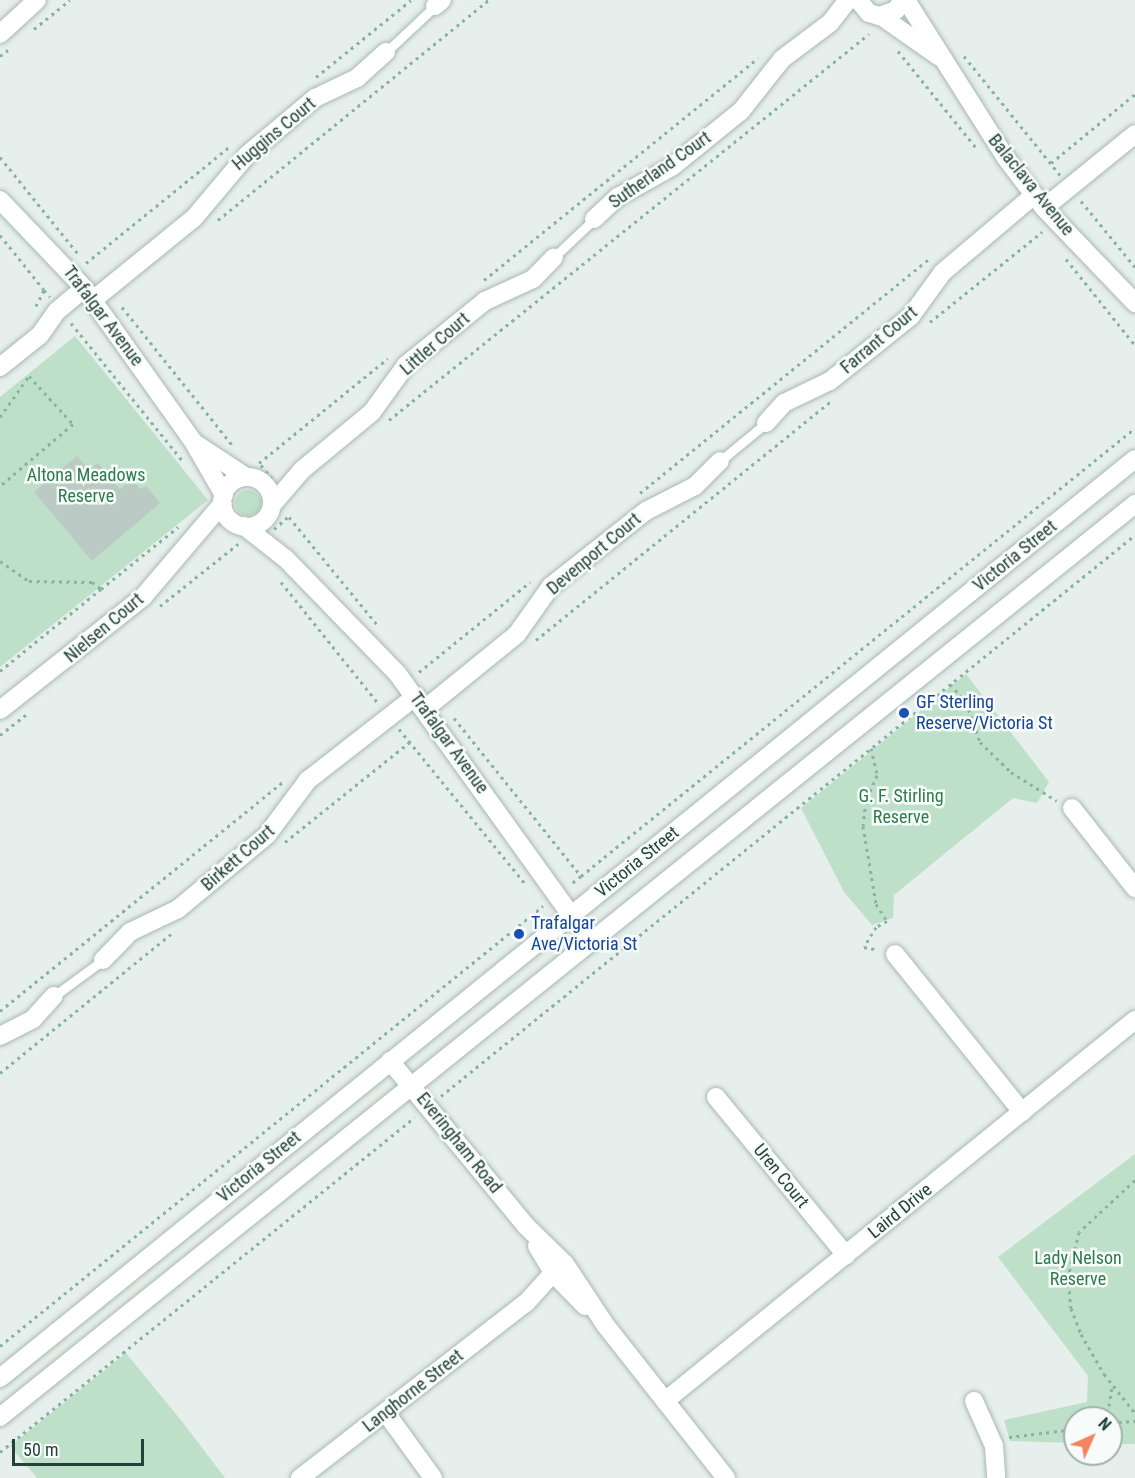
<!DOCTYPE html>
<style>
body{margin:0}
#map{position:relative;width:1135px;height:1478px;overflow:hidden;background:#e6efeb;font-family:"Roboto Condensed",sans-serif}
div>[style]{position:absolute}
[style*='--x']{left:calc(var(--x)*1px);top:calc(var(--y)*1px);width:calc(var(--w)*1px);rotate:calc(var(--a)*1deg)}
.green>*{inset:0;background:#bfe0c8}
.round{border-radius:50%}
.building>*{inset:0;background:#bbcac4}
.path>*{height:3px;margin-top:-1.5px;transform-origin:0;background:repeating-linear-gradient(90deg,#86b3a5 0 3px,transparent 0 7.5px)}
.roads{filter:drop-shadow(0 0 2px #a8b8b2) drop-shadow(0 0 2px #a8b8b2)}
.service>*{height:9px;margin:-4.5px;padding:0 4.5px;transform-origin:4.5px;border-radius:4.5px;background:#fff}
.minor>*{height:18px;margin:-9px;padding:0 9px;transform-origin:9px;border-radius:9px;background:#fff}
.minor>.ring{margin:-9px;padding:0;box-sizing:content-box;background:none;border:18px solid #fff;border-radius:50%}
.tertiary>*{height:18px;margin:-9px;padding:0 9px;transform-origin:9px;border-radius:9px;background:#fff}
.dots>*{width:16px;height:16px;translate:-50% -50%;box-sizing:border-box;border:3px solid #f7fbf9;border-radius:50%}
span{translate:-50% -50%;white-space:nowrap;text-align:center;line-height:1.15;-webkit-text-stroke:5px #f7fbf9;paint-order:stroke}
.street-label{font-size:18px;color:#24423a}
.park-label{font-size:18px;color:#2d7a4b}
.transit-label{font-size:18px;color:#164399}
.left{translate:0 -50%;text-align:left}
.north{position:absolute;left:1063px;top:1406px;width:60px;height:60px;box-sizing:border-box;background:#f7fbf9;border:2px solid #a3b1ad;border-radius:50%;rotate:45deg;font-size:16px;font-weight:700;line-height:24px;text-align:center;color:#24423a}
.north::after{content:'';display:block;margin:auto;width:21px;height:27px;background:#f4845f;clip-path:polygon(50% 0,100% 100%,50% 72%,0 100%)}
.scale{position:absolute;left:12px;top:1439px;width:132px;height:27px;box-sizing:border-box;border:3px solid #24423a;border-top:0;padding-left:8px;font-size:18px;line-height:21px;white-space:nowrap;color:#24423a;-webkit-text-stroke:4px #f7fbf9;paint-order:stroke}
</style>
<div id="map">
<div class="green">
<i style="clip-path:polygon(75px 336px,208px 500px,0 667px,0 397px)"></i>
<i class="round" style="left:235px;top:490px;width:26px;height:26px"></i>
<i style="clip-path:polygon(966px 674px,1049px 782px,1037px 803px,1013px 798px,894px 895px,893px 918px,872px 925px,844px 892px,801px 808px)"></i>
<i style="clip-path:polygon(1135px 1154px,1135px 1444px,1111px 1444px,1111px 1418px,1075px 1418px,1075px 1443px,1010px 1441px,1004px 1420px,1087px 1402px,1088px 1376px,998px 1257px)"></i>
<i style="clip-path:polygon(126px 1353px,184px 1424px,225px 1478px,37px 1478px,10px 1446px)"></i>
</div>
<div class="building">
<i style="clip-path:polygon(77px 456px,89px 470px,98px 463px,120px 489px,132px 479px,140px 489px,146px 486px,160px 503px,92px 561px,34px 492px)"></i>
</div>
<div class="path">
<i style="--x:34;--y:29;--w:46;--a:-38.9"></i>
<i style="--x:898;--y:51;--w:126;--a:51.1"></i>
<i style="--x:0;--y:56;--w:10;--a:-37"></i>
<i style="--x:964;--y:56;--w:153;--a:51.1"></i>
<i style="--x:316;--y:77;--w:122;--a:-39"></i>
<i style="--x:0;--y:157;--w:127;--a:51.1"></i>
<i style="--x:1051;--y:163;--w:109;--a:-39.4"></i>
<i style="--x:1081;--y:201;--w:85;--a:50.7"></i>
<i style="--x:218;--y:220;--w:349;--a:-39.1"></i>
<i style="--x:0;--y:235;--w:70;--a:51.3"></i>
<i style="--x:44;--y:290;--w:22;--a:117"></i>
<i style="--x:1066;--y:259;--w:110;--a:51.3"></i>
<i style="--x:86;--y:263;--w:184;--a:-39"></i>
<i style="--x:484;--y:280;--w:353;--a:-39"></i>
<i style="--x:44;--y:290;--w:9;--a:49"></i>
<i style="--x:122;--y:307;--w:176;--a:51.4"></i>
<i style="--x:930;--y:322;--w:144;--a:-38.8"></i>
<i style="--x:71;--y:323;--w:176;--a:51"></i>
<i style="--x:0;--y:417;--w:50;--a:-54.7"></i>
<i style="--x:29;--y:376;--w:65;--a:47.5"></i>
<i style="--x:73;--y:424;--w:96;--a:139.7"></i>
<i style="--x:389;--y:420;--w:616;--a:-38.81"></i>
<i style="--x:259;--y:463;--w:166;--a:-39.1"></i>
<i style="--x:261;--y:465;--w:17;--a:50"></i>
<i style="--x:640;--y:493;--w:372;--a:-39"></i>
<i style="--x:289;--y:517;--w:142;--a:50.7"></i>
<i style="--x:274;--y:529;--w:20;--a:-41"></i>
<i style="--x:0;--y:561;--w:35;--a:35"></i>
<i style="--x:29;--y:581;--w:63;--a:0.9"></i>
<i style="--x:92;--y:582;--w:11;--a:38"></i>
<i style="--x:101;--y:589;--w:99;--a:-38.8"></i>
<i style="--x:281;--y:582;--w:155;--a:51.3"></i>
<i style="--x:160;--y:606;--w:100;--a:-38.5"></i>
<i style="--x:536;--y:640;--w:380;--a:-39"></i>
<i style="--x:0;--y:671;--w:130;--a:-39.1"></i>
<i style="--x:419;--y:672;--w:143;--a:-39"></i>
<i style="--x:950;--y:684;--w:24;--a:48"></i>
<i style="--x:966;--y:702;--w:42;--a:70.7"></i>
<i style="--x:980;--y:742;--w:43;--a:44.1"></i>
<i style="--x:1011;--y:772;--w:54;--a:32.2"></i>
<i style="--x:454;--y:718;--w:203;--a:51.2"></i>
<i style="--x:581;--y:876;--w:13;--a:141"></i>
<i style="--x:399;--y:729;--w:198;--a:50.8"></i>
<i style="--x:0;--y:735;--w:37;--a:-38"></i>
<i style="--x:871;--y:748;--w:28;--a:77"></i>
<i style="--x:877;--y:775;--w:28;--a:113"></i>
<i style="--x:866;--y:801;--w:25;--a:97"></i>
<i style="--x:863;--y:826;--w:79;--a:80.5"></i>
<i style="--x:876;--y:904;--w:20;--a:57"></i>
<i style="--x:887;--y:921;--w:13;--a:151"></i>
<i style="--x:876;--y:927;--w:23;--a:121"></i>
<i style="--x:864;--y:947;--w:15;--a:11"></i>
<i style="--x:285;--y:842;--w:160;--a:-38.7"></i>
<i style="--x:581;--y:876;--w:712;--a:-38.96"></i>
<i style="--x:0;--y:1011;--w:364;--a:-39"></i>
<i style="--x:0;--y:1073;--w:225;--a:-39.1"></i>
<i style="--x:441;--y:1096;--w:892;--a:-38.95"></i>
<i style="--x:1135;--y:1180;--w:76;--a:137.1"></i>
<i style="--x:1079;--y:1232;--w:45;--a:104"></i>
<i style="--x:1068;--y:1276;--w:32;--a:85"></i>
<i style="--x:1071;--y:1308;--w:28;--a:69"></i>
<i style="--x:1081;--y:1334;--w:46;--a:60.1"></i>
<i style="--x:1104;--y:1374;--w:50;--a:51.5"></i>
<i style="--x:0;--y:1346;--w:699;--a:-39.02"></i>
<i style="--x:1101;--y:1418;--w:14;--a:-56"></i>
<i style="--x:1109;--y:1406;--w:20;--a:-81"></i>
<i style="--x:1111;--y:1422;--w:24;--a:-2"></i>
<i style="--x:1009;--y:1437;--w:66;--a:-6.9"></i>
<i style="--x:0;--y:1452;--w:533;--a:-38.91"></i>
</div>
<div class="roads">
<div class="service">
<i style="--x:386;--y:52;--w:67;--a:-43.2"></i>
<i style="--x:554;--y:257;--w:55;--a:-43.5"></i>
<i style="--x:720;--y:461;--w:60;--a:-39.6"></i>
<i style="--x:54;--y:996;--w:61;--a:-36.3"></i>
</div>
<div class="minor">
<i style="--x:858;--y:0;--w:17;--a:50"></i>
<i style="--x:869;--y:13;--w:10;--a:17"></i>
<i style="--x:879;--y:16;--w:18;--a:-19"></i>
<i style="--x:896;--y:10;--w:12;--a:-55"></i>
<i style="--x:906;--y:0;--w:187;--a:57.7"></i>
<i style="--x:1006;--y:158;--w:63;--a:52.8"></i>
<i style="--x:1044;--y:208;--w:132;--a:46.2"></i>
<i style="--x:435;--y:6;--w:9;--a:-41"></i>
<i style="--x:881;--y:16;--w:70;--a:35.1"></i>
<i style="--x:0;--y:34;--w:50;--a:-42.6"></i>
<i style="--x:0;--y:200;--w:122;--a:46.3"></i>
<i style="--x:84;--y:288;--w:190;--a:54.6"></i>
<i style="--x:194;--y:443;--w:60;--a:60"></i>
<i style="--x:1044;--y:208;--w:117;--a:-39.1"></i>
<i style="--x:594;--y:219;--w:33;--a:-43"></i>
<i style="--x:618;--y:197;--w:63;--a:-29.4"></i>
<i style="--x:673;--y:166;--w:87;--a:-39"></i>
<i style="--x:741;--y:111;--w:66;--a:-51.7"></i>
<i style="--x:782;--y:59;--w:60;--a:-36.9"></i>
<i style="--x:830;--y:23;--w:29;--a:-52"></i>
<i style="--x:93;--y:300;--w:130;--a:-39.1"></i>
<i style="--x:194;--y:218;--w:82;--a:-49.9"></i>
<i style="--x:247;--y:155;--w:89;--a:-40"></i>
<i style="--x:315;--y:98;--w:47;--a:-25.5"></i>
<i style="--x:357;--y:78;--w:39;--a:-42"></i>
<i style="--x:0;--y:367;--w:51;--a:-38.7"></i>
<i style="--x:40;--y:335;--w:29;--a:-55"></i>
<i style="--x:57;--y:311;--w:35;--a:-40"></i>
<i style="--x:766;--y:423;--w:27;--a:-48"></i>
<i style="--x:784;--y:403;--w:51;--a:-25.6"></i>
<i style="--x:830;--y:381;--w:104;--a:-38.7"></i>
<i style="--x:911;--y:316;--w:54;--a:-54"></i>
<i style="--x:943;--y:272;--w:119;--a:-40.2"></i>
<i style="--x:196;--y:444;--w:60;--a:33.4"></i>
<i class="ring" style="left:222px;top:477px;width:32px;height:32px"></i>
<i style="--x:272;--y:505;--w:46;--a:-49.4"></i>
<i style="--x:302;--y:470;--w:91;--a:-39.6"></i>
<i style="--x:372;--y:412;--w:58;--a:-54.1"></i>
<i style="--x:406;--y:365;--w:102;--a:-39"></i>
<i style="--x:485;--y:301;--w:53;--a:-24.6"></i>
<i style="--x:533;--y:279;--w:30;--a:-46"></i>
<i style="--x:244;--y:526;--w:53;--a:38.2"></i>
<i style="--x:286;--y:559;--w:159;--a:45.8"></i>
<i style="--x:397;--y:673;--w:298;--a:54.3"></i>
<i style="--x:426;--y:708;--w:117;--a:-39.1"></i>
<i style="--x:517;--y:634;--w:59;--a:-54.7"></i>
<i style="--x:551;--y:586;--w:121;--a:-38.3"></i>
<i style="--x:646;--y:511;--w:55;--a:-27"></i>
<i style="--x:695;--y:486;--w:35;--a:-45"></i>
<i style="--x:0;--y:710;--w:182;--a:-38.3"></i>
<i style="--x:143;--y:597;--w:123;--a:-49.6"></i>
<i style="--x:1072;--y:808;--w:102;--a:51.8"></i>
<i style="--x:895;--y:954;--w:203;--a:51.2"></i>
<i style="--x:103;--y:960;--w:39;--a:-46"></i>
<i style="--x:130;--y:932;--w:53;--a:-25.6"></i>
<i style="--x:178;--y:909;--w:116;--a:-39.7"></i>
<i style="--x:267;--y:835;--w:69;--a:-53.3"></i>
<i style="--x:308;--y:780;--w:137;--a:-37.9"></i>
<i style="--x:0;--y:1036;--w:37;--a:-27"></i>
<i style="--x:33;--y:1019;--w:31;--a:-48"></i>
<i style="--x:716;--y:1097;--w:205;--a:50.6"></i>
<i style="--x:665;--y:1401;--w:605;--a:-39.03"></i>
<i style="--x:974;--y:1401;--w:49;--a:66"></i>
<i style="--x:994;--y:1446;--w:32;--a:86"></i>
<i style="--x:386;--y:1413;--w:80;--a:54.1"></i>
<i style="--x:300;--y:1478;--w:286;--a:-37.8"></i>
<i style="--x:526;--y:1303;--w:40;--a:-48"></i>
<i style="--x:553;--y:1273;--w:14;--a:-17"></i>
</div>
<div class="tertiary">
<i style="--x:571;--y:915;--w:35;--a:51"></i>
<i style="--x:390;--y:1061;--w:214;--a:50.5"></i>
<i style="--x:526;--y:1226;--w:54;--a:44.3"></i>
<i style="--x:565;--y:1264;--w:74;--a:56.5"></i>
<i style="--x:606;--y:1326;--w:194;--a:51.7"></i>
<i style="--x:537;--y:1246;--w:31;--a:59"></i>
<i style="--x:553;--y:1273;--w:46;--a:45.9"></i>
<i style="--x:0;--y:1378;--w:1460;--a:-39"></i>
<i style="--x:0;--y:1417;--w:1457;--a:-38.81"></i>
</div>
</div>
<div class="dots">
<i style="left:904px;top:713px;background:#1a4fb4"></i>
<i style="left:519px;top:934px;background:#1a4fb4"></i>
</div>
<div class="street-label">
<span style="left:274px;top:134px;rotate:-40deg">Huggins Court</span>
<span style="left:660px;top:170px;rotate:-35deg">Sutherland Court</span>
<span style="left:1031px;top:185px;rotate:51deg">Balaclava Avenue</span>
<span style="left:103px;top:316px;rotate:53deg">Trafalgar Avenue</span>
<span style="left:879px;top:340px;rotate:-40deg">Farrant Court</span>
<span style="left:435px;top:344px;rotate:-41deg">Littler Court</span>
<span style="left:594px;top:554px;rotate:-40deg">Devenport Court</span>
<span style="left:1015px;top:556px;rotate:-39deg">Victoria Street</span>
<span style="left:104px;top:628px;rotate:-40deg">Nielsen Court</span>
<span style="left:449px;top:743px;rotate:54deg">Trafalgar Avenue</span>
<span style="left:238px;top:858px;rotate:-41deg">Birkett Court</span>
<span style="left:637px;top:862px;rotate:-39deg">Victoria Street</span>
<span style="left:459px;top:1143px;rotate:51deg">Everingham Road</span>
<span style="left:259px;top:1167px;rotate:-39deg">Victoria Street</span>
<span style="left:781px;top:1176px;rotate:51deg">Uren Court</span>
<span style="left:900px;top:1211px;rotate:-39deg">Laird Drive</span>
<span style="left:413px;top:1391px;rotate:-38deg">Langhorne Street</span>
</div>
<div class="park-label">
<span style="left:86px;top:486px">Altona Meadows<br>Reserve</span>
<span style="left:901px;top:807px">G. F. Stirling<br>Reserve</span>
<span style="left:1078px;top:1269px">Lady Nelson<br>Reserve</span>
</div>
<div class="transit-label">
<span class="left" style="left:916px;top:713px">GF Sterling<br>Reserve/Victoria St</span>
<span class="left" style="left:531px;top:934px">Trafalgar<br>Ave/Victoria St</span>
</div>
<div class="north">N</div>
<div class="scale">50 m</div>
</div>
